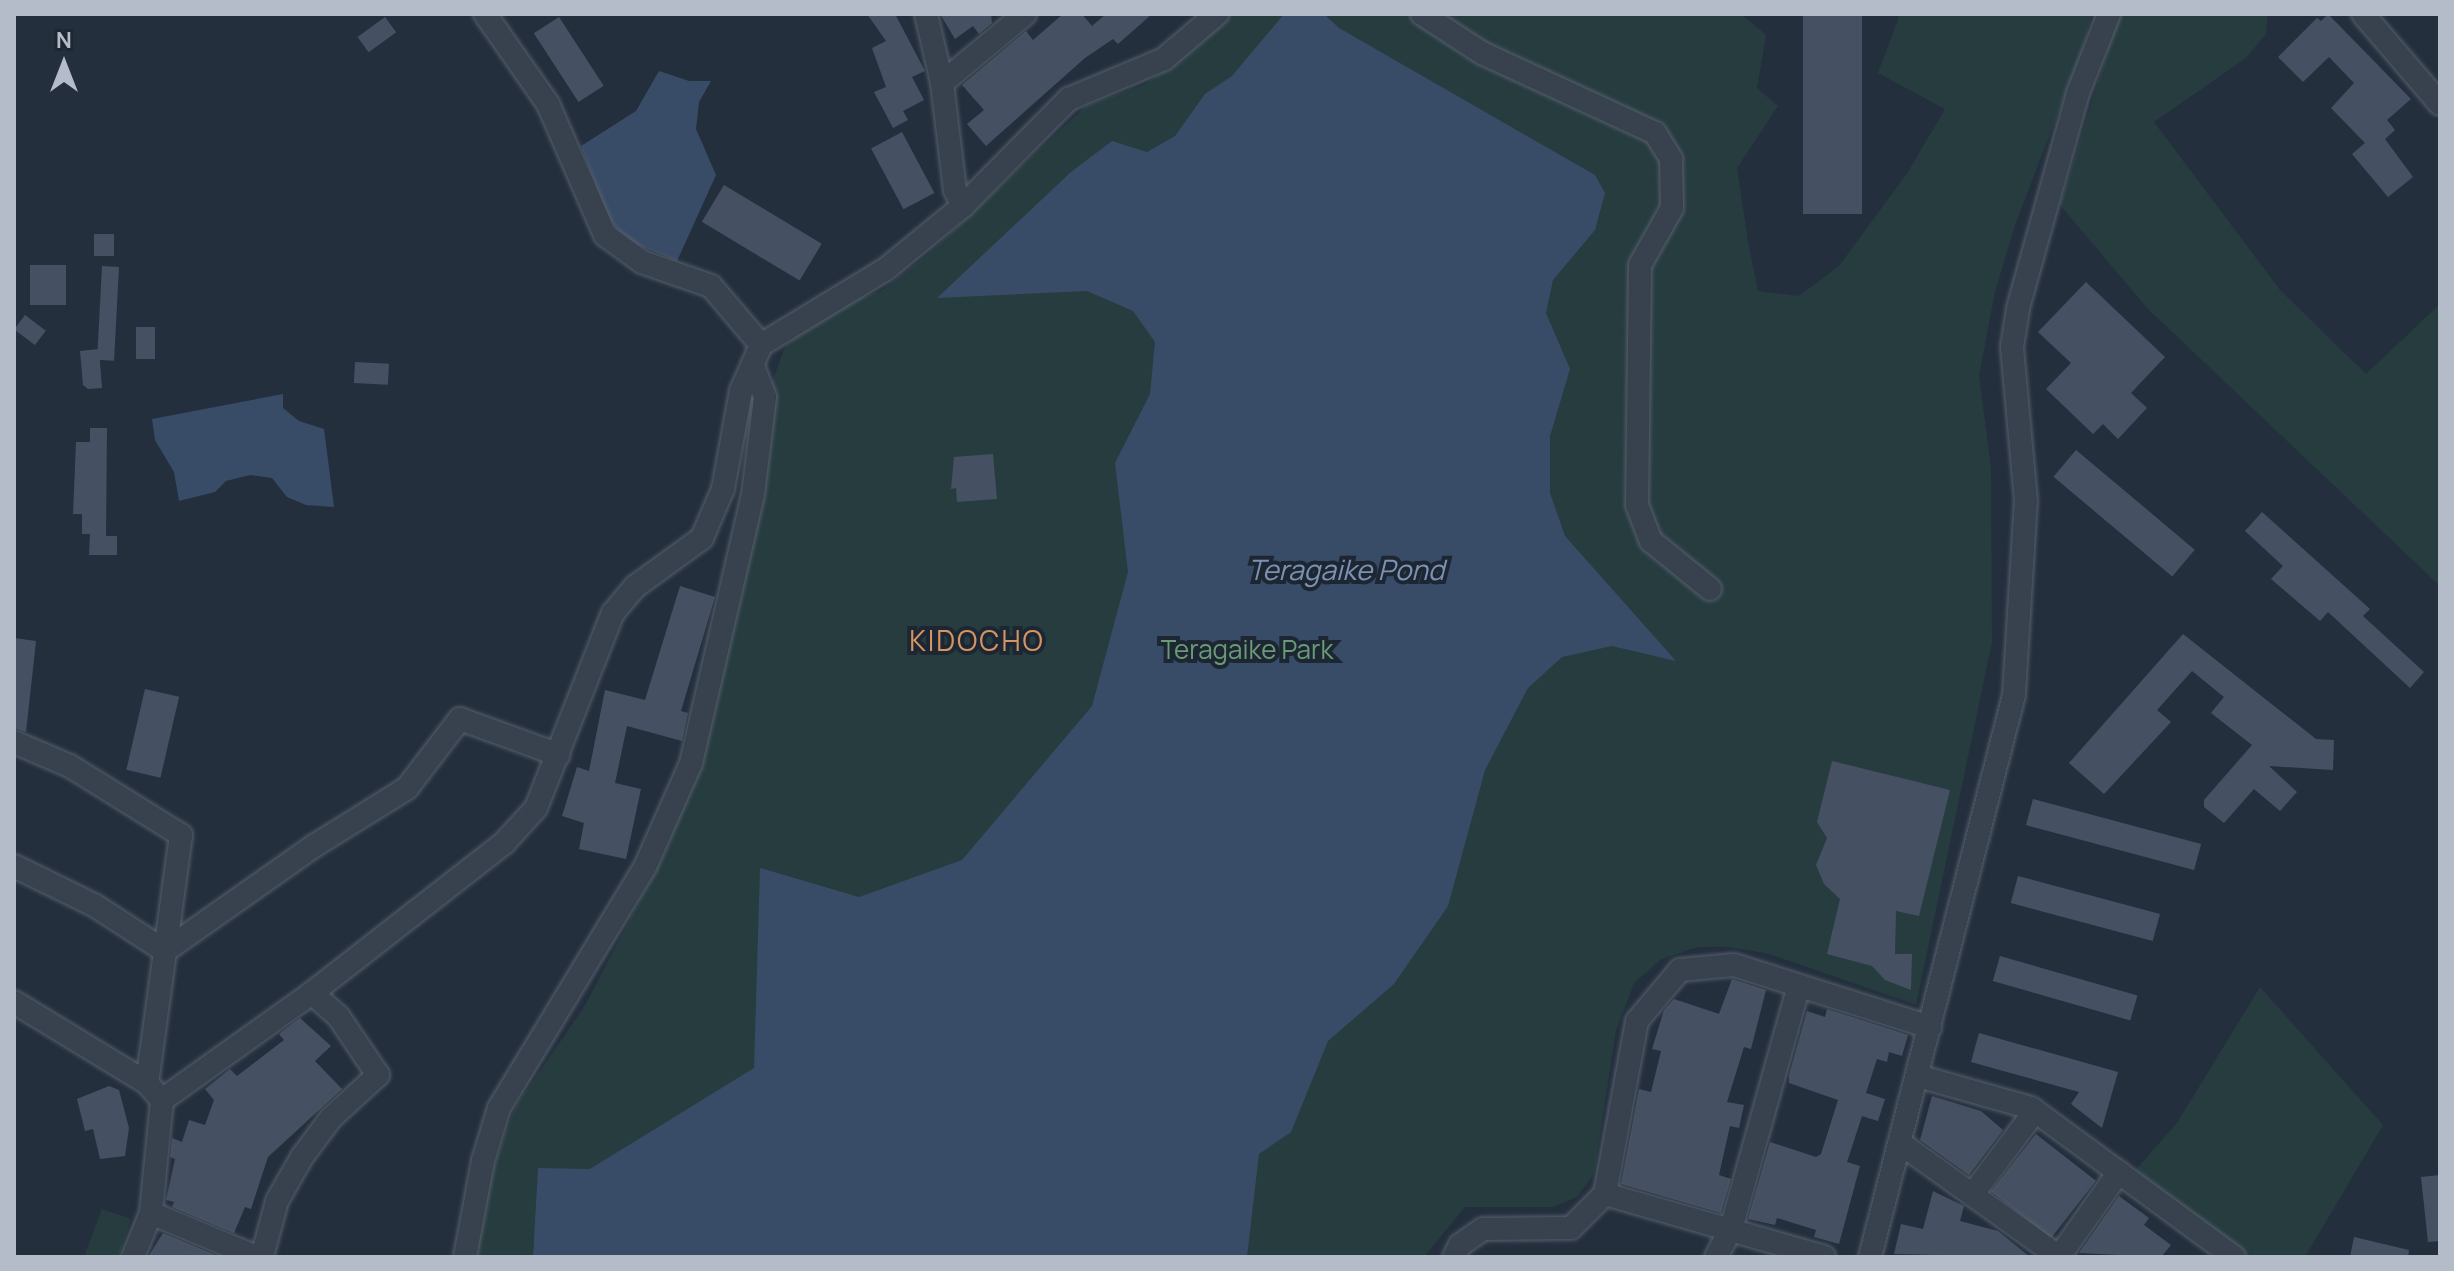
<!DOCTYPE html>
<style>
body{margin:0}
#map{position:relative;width:2454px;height:1271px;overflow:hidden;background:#242f3e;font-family:Manrope,sans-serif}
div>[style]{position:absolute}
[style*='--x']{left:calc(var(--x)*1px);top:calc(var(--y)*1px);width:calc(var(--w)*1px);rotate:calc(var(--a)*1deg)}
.green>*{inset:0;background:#263c3f}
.water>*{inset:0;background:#394c67}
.building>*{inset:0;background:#455162;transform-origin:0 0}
.roads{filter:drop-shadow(0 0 2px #565f6c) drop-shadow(0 0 2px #565f6c)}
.minor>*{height:22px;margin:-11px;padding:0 11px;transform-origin:11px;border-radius:11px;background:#38414e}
span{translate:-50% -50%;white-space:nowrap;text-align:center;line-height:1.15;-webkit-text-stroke:8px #1d2633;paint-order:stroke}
.park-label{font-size:26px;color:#6b9a76}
.water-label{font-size:28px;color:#7c92b1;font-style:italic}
.neighbourhood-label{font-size:28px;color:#d59563;letter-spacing:2px}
.frame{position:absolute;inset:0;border:16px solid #b4bcc9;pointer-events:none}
.north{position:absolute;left:24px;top:24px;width:80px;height:80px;-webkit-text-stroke:6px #1d2633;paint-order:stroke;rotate:0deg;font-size:22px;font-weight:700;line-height:32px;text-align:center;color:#b4bcc9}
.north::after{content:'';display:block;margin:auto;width:28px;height:36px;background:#b4bcc9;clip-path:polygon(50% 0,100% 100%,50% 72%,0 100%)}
</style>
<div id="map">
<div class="green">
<i style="clip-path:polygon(1228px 14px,1741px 14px,1766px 35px,1757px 88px,1778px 106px,1737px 168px,1748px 242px,1758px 291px,1799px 296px,1839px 266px,1908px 172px,1945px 109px,1878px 73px,1900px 14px,2092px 14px,2081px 54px,2015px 225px,1995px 292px,1979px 376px,1991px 468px,1992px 642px,1916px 1005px,1769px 954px,1729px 947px,1697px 947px,1660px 960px,1634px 983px,1616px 1031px,1594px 1174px,1577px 1197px,1553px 1207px,1465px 1207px,1424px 1257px,477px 1257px,492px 1171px,515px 1107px,584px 1007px,665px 852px,689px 788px,771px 409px,772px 382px,786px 345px,835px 306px,881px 291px,927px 255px,1086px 106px,1146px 84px,1200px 43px)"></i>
<i style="clip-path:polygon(2119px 14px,2268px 14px,2266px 34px,2246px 58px,2154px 122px,2280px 290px,2366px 374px,2440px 304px,2440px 586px,2148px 309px,2060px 205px)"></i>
<i style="clip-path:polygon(2260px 987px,2383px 1125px,2305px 1257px,2253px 1257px,2231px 1250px,2131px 1175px,2177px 1123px)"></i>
<i style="clip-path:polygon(102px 1209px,131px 1219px,119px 1257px,84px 1257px)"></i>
</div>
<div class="water">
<i style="clip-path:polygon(1284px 14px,1324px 14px,1339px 28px,1595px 175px,1605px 193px,1595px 230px,1553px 280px,1546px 313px,1570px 369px,1550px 436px,1550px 493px,1565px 536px,1676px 661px,1612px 646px,1562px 657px,1528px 688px,1485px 770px,1448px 906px,1394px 984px,1328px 1041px,1291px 1132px,1259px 1154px,1247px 1257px,533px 1257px,538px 1168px,590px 1169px,754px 1068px,760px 868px,859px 897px,962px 860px,1092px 706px,1128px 572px,1115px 463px,1150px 394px,1155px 342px,1133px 311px,1087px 291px,937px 298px,1071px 172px,1112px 141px,1147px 152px,1175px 136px,1205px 94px,1232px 76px)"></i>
<i style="clip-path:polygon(659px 71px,689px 81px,711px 81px,699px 102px,696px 129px,716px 175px,677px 261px,625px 240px,607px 215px,581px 146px,636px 111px)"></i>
<i style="clip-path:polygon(283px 394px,283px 408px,299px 421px,324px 429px,334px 507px,306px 505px,287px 497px,272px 478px,250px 475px,226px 481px,215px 492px,179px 501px,174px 472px,155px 440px,152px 419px)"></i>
</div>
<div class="building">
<i style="clip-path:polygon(867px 14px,895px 14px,925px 71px,912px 77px,924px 100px,903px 111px,908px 120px,893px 128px,874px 92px,886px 87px,872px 48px,886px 41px)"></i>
<i style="clip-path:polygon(940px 14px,991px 14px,992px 23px,979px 34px,973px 26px,955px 39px)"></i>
<i style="clip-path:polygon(1063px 14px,1082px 14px,1092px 26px,1106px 14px,1152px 14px,1118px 44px,1113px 39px,1085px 58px,986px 146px,967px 124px,984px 110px,962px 85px,1026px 31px,1033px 40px)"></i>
<i style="left:1803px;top:14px;width:59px;height:200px"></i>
<i style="clip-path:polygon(2328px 14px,2411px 99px,2387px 120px,2395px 130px,2385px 139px,2413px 177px,2388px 197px,2352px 154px,2365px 143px,2331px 108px,2354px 83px,2329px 57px,2303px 82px,2278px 57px,2317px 18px,2321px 21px)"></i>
<i style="left:385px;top:17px;width:19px;height:34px;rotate:54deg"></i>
<i style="left:559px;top:17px;width:82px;height:30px;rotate:57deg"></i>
<i style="left:902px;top:132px;width:69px;height:35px;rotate:62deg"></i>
<i style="left:724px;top:185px;width:114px;height:43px;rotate:31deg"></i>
<i style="left:94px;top:234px;width:20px;height:22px"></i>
<i style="left:30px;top:265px;width:36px;height:40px"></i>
<i style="left:102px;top:266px;width:17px;height:94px;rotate:3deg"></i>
<i style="clip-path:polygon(2086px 282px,2165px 357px,2131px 393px,2147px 408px,2118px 439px,2103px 424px,2093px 434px,2046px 389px,2071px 363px,2038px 332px)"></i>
<i style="left:25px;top:315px;width:26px;height:18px;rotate:37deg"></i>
<i style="left:136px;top:327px;width:19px;height:32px"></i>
<i style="clip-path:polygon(99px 349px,102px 388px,88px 389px,83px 385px,80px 351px)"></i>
<i style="left:355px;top:362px;width:34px;height:21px;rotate:3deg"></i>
<i style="clip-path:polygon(90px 428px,107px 428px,106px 536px,117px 536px,117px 555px,89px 555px,90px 534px,82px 534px,82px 514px,73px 514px,76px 442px,90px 442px)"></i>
<i style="left:2076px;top:450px;width:155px;height:35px;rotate:40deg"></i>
<i style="clip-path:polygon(993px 454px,997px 499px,957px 502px,956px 488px,951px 489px,954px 457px)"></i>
<i style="clip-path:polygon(2262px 512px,2370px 609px,2363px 616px,2424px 672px,2410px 688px,2328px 612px,2320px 621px,2271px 579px,2283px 566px,2245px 531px)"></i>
<i style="clip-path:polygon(680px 586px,715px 597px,681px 711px,688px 713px,682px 741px,627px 726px,615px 783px,641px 789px,626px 859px,579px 849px,584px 823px,562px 816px,577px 767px,589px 771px,605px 690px,645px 700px)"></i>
<i style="clip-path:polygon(2183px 634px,2316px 739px,2334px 740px,2333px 770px,2269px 766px,2297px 792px,2280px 811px,2254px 789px,2224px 823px,2204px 807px,2204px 800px,2252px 745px,2211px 713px,2224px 697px,2192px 671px,2157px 710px,2171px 722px,2104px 794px,2069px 763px)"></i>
<i style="clip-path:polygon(14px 638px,36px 641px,26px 732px,14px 728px)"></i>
<i style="left:145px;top:689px;width:35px;height:83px;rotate:13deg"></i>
<i style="clip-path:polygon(1832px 761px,1950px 790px,1919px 916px,1896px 911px,1895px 954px,1912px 954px,1911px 990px,1885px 980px,1872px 966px,1827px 954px,1840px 899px,1824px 884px,1816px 865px,1827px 838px,1817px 822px)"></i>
<i style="left:2033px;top:799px;width:174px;height:27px;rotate:15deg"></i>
<i style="left:2018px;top:876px;width:147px;height:28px;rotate:15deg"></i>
<i style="left:2000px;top:956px;width:143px;height:26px;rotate:16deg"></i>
<i style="clip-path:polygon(1732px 979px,1766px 990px,1751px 1049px,1744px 1047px,1727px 1102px,1744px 1105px,1739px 1128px,1730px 1126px,1719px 1175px,1731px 1179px,1721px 1213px,1621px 1184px,1639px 1089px,1651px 1092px,1661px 1051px,1652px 1049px,1664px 1010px,1674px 999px,1719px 1014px)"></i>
<i style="clip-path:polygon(1827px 1009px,1908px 1035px,1902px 1056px,1889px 1052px,1887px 1062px,1877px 1059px,1866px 1093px,1885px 1099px,1878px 1121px,1862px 1116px,1847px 1162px,1860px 1166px,1839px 1244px,1814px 1237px,1816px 1230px,1777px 1218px,1775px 1225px,1748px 1219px,1770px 1142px,1816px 1157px,1821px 1154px,1838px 1100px,1789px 1083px,1789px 1075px,1807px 1011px,1825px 1017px)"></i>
<i style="clip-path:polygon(300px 1018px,331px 1046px,315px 1061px,342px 1089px,268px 1157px,251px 1209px,245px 1207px,234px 1233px,172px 1207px,174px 1202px,166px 1200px,175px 1159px,170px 1157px,172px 1138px,182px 1142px,189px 1120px,205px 1125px,214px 1100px,205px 1089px,230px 1069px,237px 1076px,284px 1040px,279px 1034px)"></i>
<i style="clip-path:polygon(1979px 1033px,2118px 1072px,2102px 1128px,2071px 1104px,2079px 1092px,1971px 1062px)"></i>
<i style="clip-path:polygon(109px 1086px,119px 1090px,129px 1128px,125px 1156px,100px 1159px,93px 1129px,85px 1131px,77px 1099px)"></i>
<i style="clip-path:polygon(1932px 1096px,1981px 1111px,2003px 1130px,1969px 1175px,1920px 1140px)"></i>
<i style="left:2036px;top:1134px;width:76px;height:73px;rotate:38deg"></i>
<i style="clip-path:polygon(2440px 1175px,2440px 1241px,2428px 1242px,2421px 1177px)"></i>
<i style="clip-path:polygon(1933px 1191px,1964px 1206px,1960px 1221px,1998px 1231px,2030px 1257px,1894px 1254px,1901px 1224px,1923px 1229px)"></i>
<i style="clip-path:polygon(2119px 1196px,2149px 1218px,2144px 1225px,2171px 1245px,2161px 1257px,2079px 1253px)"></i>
<i style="clip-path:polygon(163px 1233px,220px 1257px,148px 1257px)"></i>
<i style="clip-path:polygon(2354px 1237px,2409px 1250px,2408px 1257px,2350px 1257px)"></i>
</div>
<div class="roads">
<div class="minor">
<i style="--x:485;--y:14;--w:110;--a:55"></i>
<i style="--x:548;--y:104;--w:143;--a:66.5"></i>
<i style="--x:605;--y:235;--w:46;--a:36.1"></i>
<i style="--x:642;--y:262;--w:73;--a:19.2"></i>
<i style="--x:711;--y:286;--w:77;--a:49.7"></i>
<i style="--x:926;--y:14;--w:71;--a:76.9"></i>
<i style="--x:942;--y:83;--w:108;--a:83.1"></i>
<i style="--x:955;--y:190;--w:18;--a:63"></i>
<i style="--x:1422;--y:14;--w:72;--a:33"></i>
<i style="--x:1482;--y:53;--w:191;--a:24.8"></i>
<i style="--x:1655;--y:133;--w:31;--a:58"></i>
<i style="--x:1671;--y:159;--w:49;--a:88.8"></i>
<i style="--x:1672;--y:208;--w:65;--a:119.3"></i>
<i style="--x:1640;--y:265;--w:240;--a:90.7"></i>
<i style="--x:1637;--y:505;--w:39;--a:69"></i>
<i style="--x:1651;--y:541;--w:76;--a:39.1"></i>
<i style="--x:2363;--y:14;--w:118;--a:49.5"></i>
<i style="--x:942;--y:83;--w:108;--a:-39.7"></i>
<i style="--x:14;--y:742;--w:61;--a:23.2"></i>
<i style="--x:70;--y:766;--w:131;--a:31.9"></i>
<i style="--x:181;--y:835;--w:250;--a:97.8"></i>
<i style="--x:14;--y:866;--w:89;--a:26"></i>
<i style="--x:94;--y:905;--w:85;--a:32.9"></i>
<i style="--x:165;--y:951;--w:182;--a:-35.2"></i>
<i style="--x:314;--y:846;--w:110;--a:-31.9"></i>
<i style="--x:407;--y:788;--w:87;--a:-52.5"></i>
<i style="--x:460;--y:719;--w:105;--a:20"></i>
<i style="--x:14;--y:1002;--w:156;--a:31.3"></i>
<i style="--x:147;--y:1083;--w:23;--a:49"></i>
<i style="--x:162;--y:1100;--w:114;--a:95.6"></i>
<i style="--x:151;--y:1213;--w:48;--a:112.2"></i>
<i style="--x:1918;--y:1076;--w:117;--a:15.8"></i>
<i style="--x:2031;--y:1108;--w:252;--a:36.3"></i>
<i style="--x:162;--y:1100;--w:184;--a:-35.5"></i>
<i style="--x:312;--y:993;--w:244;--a:-38"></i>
<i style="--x:504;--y:843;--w:47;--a:-47.6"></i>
<i style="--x:536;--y:808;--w:210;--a:-68.5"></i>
<i style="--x:613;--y:613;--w:35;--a:-50"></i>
<i style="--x:636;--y:586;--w:82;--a:-36"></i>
<i style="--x:702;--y:538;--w:53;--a:-66.8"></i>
<i style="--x:723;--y:489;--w:100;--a:-79.6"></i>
<i style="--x:741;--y:391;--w:50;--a:-66.5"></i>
<i style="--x:761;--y:345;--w:146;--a:-31.3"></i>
<i style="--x:886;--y:269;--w:99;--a:-39.3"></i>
<i style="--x:963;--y:206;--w:151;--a:-45.3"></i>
<i style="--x:1069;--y:99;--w:103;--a:-22.8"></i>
<i style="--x:1164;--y:59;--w:70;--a:-40.3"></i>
<i style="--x:1900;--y:1143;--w:196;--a:35.6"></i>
<i style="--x:2059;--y:1257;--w:104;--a:-54.8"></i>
<i style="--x:1605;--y:1194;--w:228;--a:16"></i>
<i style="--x:1972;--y:1195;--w:105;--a:-53.1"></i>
<i style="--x:151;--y:1213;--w:114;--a:22.7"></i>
<i style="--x:262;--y:1257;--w:58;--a:-75"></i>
<i style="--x:277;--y:1201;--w:51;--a:-60.4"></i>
<i style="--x:302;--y:1157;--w:49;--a:-53.4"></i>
<i style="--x:331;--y:1118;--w:64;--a:-42.5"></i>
<i style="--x:378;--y:1075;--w:71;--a:-124.1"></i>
<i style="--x:338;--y:1016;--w:35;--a:-139"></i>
<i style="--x:465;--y:1257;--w:98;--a:-79.4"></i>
<i style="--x:483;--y:1161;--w:55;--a:-73.2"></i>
<i style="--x:499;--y:1108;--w:282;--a:-58.8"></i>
<i style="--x:645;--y:867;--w:114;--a:-66.1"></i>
<i style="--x:691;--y:763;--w:275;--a:-77"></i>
<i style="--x:753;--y:495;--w:99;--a:-83"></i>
<i style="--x:765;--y:397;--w:33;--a:-111"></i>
<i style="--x:1454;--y:1257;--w:13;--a:-63"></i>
<i style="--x:1460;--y:1245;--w:28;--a:-35"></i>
<i style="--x:1483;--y:1229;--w:88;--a:-0.7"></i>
<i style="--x:1571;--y:1228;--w:48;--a:-45"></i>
<i style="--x:1605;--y:1194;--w:176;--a:-79.5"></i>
<i style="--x:1637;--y:1021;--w:67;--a:-49.9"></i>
<i style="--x:1680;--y:970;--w:54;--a:-5.3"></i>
<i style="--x:1734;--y:965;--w:206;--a:17.6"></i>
<i style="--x:1716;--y:1257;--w:32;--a:-62"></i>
<i style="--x:1731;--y:1229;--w:252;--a:-74.4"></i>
<i style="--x:1870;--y:1257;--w:580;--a:-75.63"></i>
<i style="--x:2014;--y:695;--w:194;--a:-86.5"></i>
<i style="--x:2026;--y:501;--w:155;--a:-95.2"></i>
<i style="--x:2012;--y:347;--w:39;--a:-81"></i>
<i style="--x:2018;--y:308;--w:223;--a:-74.4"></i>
<i style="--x:2078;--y:93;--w:85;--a:-68.6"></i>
</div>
</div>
<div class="park-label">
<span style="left:1247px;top:650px">Teragaike Park</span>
</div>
<div class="water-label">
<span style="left:1346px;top:569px">Teragaike Pond</span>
</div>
<div class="neighbourhood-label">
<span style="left:977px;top:640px">KIDOCHO</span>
</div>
<div class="frame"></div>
<div class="north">N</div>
</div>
